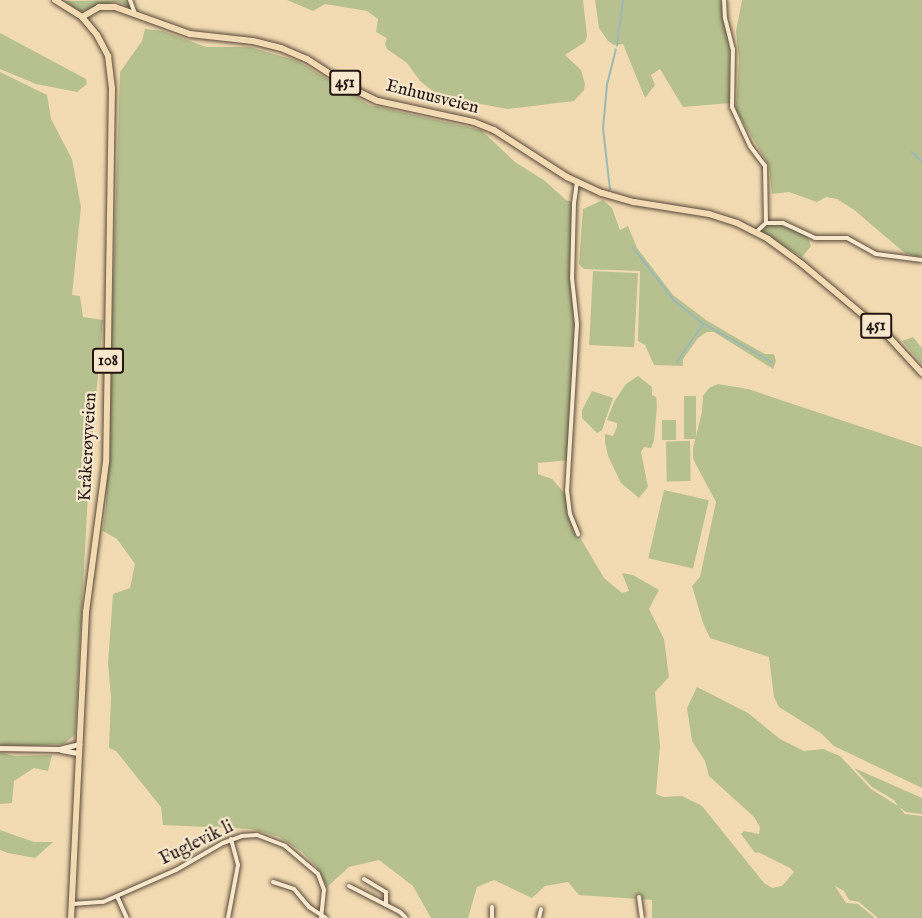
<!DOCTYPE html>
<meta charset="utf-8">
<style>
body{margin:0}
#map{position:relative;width:922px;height:918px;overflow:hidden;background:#f2dbb2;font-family:"IM FELL English",serif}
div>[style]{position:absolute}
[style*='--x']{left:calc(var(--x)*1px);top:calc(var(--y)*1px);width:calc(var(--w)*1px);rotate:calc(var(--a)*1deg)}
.green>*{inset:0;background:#b7c18f;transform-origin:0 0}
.stream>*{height:1.5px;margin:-0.75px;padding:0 0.75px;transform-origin:0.75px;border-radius:0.75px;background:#9db9b5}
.roads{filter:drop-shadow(0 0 2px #574739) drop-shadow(0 0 2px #574739)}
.minor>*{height:4px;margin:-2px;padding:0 2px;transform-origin:2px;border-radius:2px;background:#f7e8cd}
.secondary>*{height:5px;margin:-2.5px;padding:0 2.5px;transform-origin:2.5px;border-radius:2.5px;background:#f7e8cd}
.primary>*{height:6px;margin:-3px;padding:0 3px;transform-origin:3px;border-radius:3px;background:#f2dbb2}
span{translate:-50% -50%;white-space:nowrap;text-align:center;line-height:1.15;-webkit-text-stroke:4.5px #f7e8cd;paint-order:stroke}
.shield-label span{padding:2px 4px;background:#f7e8cd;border:2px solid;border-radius:4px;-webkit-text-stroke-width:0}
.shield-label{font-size:16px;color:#231611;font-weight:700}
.street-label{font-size:18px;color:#231611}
</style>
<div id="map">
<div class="green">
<i style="clip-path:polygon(129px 0,131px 9px,120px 2px,113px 2px,84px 11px,79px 11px,65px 1px)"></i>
<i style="clip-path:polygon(287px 0,583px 0,587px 36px,585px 42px,565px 55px,581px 70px,585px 84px,584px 90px,574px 101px,507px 109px,439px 96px,420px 81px,407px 63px,387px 49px,385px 44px,387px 38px,376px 32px,378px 19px,367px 11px,325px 4px,313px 11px)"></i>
<i style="clip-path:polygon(595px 0,723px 0,729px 34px,730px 103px,683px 107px,660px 69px,651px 75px,655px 85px,645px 98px,623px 44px,614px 45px,608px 41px,599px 28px)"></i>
<i style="clip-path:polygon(742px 0,922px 0,922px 257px,906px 254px,853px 209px,837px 199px,826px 197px,817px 202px,789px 192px,772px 194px,769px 166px,736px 110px,739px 59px,736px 31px)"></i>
<i style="clip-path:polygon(145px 29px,163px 31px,206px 47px,250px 47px,298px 61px,369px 105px,481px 130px,515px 162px,545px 181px,566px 200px,574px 203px,572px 278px,577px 324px,572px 378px,570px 460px,538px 463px,538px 474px,552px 479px,567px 496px,570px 514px,578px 534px,604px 578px,622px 593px,629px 591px,622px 573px,633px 575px,659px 590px,649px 609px,664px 639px,669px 677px,655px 692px,660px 746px,656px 794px,663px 797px,682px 796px,702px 806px,764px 883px,772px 888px,782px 886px,794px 872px,790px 868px,758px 852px,755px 853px,741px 834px,744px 831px,759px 834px,760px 827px,754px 817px,709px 776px,705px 761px,692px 741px,687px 708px,697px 687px,748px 713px,780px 739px,804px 751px,823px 749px,840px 756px,871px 789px,898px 806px,894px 800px,872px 787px,854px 768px,922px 798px,922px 814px,906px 812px,899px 807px,905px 814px,922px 816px,922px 918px,878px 918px,859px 902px,849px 900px,844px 891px,835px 886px,846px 903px,858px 904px,875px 918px,652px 918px,652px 900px,579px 895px,568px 882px,545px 886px,532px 898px,494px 880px,477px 887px,468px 918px,431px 918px,413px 886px,379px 860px,349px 867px,327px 887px,316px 866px,302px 852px,279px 837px,251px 829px,163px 825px,161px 807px,116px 751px,109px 748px,111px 698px,108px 663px,113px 594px,130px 588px,135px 564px,117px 539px,103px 531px,106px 505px,120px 72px,142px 41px)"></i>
<i style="clip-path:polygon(0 33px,86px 79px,87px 84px,77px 92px,36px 84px,0 69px)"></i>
<i style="clip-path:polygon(0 72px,47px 95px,51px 119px,72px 159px,81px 207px,72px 295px,80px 296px,83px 317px,103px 320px,89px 475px,75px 735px,63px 744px,3px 747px,0 746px)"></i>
<i style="clip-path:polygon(603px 200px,612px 208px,620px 230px,628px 226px,637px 248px,673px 295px,706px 320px,740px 340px,765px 354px,774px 354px,776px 361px,773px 369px,714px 332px,707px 332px,698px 338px,683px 359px,683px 366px,654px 365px,645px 345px,638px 341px,640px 271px,584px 269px,579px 264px,583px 209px)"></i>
<i style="clip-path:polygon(777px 224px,807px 235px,811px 246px,802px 257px,763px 233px,766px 225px)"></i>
<i style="left:593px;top:271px;width:45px;height:74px;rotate:3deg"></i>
<i style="clip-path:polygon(913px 337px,922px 348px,922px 364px,902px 341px)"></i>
<i style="clip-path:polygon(638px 376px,652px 387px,652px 395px,656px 397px,657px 405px,654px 441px,651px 448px,644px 447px,641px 452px,648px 487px,639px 498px,621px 483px,608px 456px,605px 442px,605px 434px,613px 436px,617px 427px,617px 423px,607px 420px,614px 402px,626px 384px)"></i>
<i style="clip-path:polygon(718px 384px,748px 389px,922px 447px,922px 788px,834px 746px,822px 734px,779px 707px,774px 697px,769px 657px,710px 638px,703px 623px,692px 586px,700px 577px,716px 502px,693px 459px,693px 448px,702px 412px,703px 396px,709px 388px)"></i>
<i style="clip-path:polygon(592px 391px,613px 398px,602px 430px,597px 433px,582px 418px,582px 410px)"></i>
<i style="left:684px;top:396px;width:12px;height:43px"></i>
<i style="left:676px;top:420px;width:20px;height:14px;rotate:90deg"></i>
<i style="left:690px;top:441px;width:40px;height:24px;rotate:89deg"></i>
<i style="left:664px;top:490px;width:46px;height:70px;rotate:13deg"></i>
<i style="clip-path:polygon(0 752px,14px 756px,52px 755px,48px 771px,34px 768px,14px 781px,12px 803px,0 804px)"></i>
<i style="clip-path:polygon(0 830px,34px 842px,53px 842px,35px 858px,8px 853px,0 850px)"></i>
</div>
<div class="stream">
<i style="--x:617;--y:46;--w:46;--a:-82.6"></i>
<i style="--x:912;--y:152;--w:13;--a:42"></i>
<i style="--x:610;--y:190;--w:61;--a:-96.5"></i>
<i style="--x:603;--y:129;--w:44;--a:-84.8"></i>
<i style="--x:607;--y:85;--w:36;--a:-76"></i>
<i style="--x:633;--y:247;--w:67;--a:52.3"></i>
<i style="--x:674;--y:300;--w:38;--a:39"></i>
<i style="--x:704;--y:324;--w:78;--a:29.2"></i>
<i style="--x:677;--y:362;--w:46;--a:-55.6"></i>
</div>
<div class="roads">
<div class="minor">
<i style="--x:130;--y:0;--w:15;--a:70"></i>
<i style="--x:724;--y:0;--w:18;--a:87"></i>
<i style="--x:725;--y:18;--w:32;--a:76"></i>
<i style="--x:733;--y:49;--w:58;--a:91"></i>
<i style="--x:732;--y:107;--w:43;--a:65.2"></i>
<i style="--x:750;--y:146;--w:25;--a:53"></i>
<i style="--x:765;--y:166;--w:57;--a:89"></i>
<i style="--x:577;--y:182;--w:21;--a:98"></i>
<i style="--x:574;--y:203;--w:75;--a:91.5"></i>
<i style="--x:572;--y:278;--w:46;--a:83.8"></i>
<i style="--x:577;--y:324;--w:166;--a:93.4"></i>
<i style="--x:567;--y:490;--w:24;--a:83"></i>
<i style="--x:570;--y:514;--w:22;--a:68"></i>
<i style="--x:756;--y:232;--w:13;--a:-42"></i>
<i style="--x:766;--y:223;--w:17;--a:0"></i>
<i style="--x:783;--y:223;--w:35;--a:25"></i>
<i style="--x:815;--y:238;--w:32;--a:0"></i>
<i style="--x:847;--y:238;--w:33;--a:29"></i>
<i style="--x:876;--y:254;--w:46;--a:7.4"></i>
<i style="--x:364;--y:879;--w:26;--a:31"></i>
<i style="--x:386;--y:892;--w:13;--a:90"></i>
<i style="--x:273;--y:882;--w:22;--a:18"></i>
<i style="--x:294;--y:889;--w:23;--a:50"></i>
<i style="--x:309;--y:907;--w:20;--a:33"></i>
<i style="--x:349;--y:886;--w:57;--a:27"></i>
<i style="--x:400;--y:912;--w:8;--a:45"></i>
<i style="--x:117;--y:896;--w:24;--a:66"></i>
<i style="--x:639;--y:897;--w:21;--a:82"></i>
<i style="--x:72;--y:904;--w:31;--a:-4"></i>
<i style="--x:103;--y:902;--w:80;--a:-23.7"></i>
<i style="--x:176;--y:870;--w:54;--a:-29.9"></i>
<i style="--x:223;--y:843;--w:20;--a:-20"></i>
<i style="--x:242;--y:836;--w:15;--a:-4"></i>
<i style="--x:257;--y:835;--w:30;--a:21"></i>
<i style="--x:285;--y:846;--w:43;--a:40.3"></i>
<i style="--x:318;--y:874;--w:17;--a:69"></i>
<i style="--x:324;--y:890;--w:28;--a:96"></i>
<i style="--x:492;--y:907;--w:11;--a:90"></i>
<i style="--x:228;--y:918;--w:54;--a:-79.3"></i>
<i style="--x:238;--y:865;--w:27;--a:-105"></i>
<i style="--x:539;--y:918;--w:9;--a:-77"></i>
</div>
<div class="secondary">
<i style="--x:0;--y:748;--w:59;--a:1"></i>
<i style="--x:59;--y:749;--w:21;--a:-14"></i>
<i style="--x:61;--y:750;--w:17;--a:10"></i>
</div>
<div class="primary">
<i style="--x:55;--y:0;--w:32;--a:32"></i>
<i style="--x:82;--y:17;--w:23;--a:50"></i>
<i style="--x:97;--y:35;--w:24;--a:62"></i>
<i style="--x:108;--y:56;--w:32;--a:83"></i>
<i style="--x:112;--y:88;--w:374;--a:90.9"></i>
<i style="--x:106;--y:462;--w:151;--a:97.6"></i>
<i style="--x:86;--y:612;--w:306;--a:92.8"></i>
<i style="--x:82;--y:17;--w:20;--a:-30"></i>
<i style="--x:99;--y:7;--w:16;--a:0"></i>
<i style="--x:115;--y:7;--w:80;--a:19.8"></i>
<i style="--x:190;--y:34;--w:63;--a:6.3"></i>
<i style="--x:253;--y:41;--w:29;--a:14"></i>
<i style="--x:281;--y:48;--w:28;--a:23"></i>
<i style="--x:307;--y:59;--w:57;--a:32.9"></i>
<i style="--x:355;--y:90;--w:25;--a:26"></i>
<i style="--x:378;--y:101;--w:98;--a:12.3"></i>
<i style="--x:474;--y:122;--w:22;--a:22"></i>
<i style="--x:494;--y:130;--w:87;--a:32.8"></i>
<i style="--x:567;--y:177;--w:38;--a:25"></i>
<i style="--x:602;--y:193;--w:33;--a:16"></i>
<i style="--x:634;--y:202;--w:76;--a:9.1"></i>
<i style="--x:709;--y:214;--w:29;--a:18"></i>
<i style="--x:737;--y:223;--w:35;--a:27"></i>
<i style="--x:768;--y:239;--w:42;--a:36.3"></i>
<i style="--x:802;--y:264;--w:111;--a:39.9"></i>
<i style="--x:887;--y:335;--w:52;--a:47.4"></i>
</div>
</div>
<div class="shield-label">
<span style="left:345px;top:83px">451</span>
<span style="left:876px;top:326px">451</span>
<span style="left:108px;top:361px">108</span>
</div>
<div class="street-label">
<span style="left:432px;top:98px;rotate:14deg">Enhuusveien</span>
<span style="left:89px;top:447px;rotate:-87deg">Kråkerøyveien</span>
<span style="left:197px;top:844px;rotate:-26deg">Fuglevik li</span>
</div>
</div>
